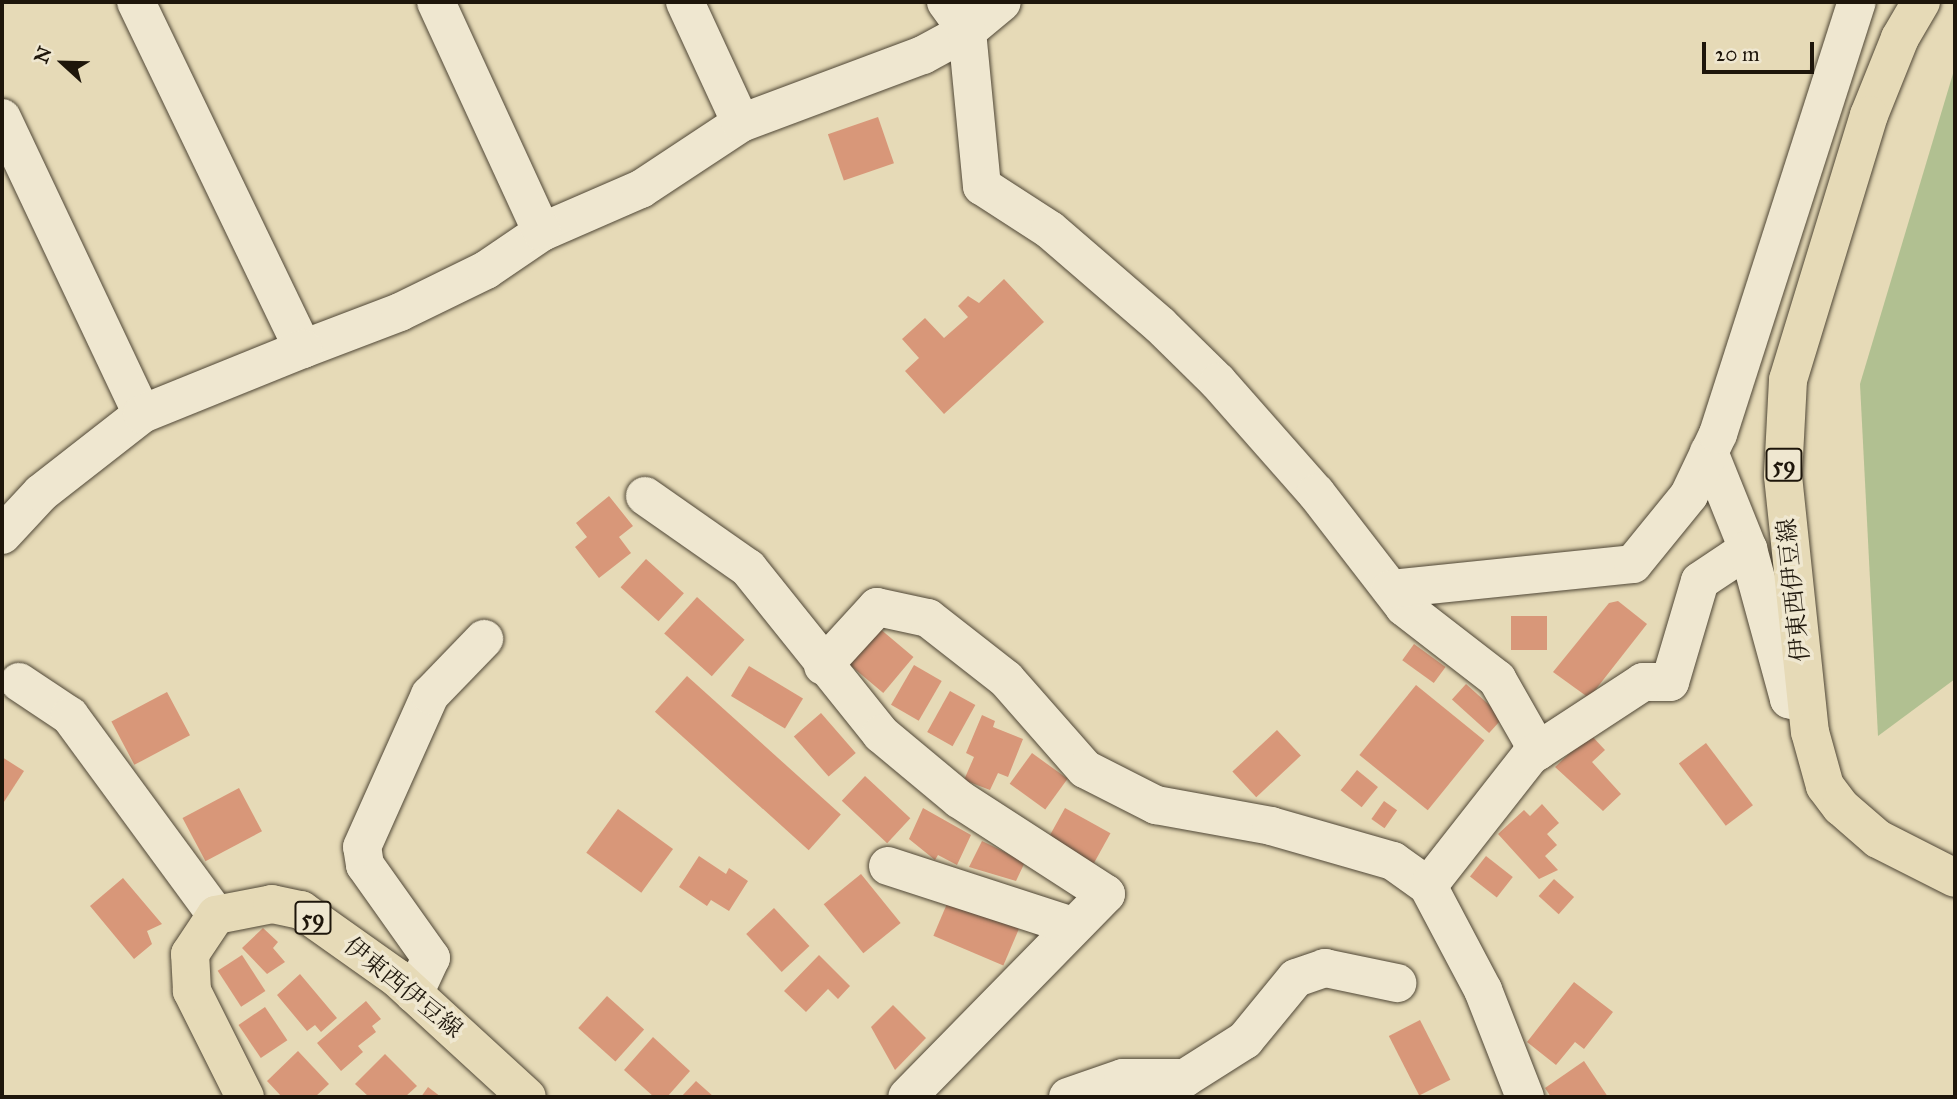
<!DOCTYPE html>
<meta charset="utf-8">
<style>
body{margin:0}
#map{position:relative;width:1957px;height:1099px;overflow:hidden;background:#e6dab7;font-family:"IM FELL Great Primer","Noto Serif JP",serif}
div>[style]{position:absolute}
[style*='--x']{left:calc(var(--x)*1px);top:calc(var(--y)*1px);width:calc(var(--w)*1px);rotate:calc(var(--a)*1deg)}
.green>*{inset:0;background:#b1c091}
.building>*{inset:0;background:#d89779;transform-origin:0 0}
.roads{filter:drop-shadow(0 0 2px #504736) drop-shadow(0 0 2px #504736)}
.minor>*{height:38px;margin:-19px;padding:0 19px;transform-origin:19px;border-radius:19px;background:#efe7d0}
.major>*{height:38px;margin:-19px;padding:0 19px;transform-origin:19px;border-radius:19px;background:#e6dab7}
span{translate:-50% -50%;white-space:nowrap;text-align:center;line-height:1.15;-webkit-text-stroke:7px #efe7d0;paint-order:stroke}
.shield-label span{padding:2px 5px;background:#efe7d0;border:2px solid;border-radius:5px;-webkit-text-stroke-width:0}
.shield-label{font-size:23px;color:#1e160b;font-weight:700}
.street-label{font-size:24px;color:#1e160b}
.frame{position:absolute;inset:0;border:4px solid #1e160b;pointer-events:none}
.north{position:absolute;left:28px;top:28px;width:70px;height:70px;-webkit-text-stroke:5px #efe7d0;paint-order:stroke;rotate:292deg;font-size:19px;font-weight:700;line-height:28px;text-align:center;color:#1e160b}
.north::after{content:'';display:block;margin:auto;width:24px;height:32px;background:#1e160b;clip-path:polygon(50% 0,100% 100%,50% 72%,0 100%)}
.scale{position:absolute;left:1702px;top:42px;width:112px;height:32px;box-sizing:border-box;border:4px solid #1e160b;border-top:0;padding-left:9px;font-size:21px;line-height:24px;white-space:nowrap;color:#1e160b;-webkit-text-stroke:5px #efe7d0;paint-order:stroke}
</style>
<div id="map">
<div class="green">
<i style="clip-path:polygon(1955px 67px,1955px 679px,1878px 736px,1860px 384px)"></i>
</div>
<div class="building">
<i style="left:878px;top:117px;width:49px;height:53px;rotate:71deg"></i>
<i style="clip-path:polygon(1004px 279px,1044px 322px,944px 414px,905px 371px,919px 358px,902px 339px,925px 318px,944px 338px,968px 317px,958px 306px,968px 296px,979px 303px)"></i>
<i style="clip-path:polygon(609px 496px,633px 526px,619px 537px,631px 553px,599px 578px,575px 547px,587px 537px,576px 523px)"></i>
<i style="left:646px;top:559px;width:51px;height:38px;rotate:42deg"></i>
<i style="left:697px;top:597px;width:64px;height:49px;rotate:42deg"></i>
<i style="clip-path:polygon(1618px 601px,1647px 624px,1589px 698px,1553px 672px,1609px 603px)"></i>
<i style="left:1547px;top:616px;width:34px;height:36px;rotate:90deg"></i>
<i style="left:879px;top:628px;width:45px;height:47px;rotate:40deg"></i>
<i style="left:1414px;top:644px;width:39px;height:20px;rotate:36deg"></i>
<i style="left:914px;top:665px;width:32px;height:46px;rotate:30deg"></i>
<i style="left:749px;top:666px;width:63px;height:35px;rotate:31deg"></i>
<i style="left:687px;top:676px;width:207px;height:48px;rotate:42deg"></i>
<i style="left:1466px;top:684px;width:50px;height:21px;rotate:42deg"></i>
<i style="left:1416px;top:685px;width:88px;height:90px;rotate:39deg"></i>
<i style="left:950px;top:691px;width:29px;height:47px;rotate:29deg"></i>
<i style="left:167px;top:692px;width:49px;height:63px;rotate:62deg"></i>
<i style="left:821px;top:713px;width:53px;height:36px;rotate:49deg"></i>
<i style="clip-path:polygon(982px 715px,995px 721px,993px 727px,1023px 739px,1008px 777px,998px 773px,990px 790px,964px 780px,974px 757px,966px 753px)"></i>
<i style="left:1277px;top:730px;width:35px;height:61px;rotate:47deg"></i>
<i style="clip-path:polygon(1590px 734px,1605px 750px,1592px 762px,1621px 794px,1603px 811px,1555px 767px)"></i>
<i style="left:1706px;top:743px;width:78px;height:34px;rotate:53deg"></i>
<i style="left:1032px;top:753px;width:44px;height:38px;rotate:36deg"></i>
<i style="clip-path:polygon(2px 757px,24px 771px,2px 805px)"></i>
<i style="left:1357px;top:770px;width:27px;height:26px;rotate:39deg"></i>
<i style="left:865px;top:776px;width:62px;height:34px;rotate:43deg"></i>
<i style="left:239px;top:788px;width:49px;height:64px;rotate:62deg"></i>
<i style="left:1384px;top:801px;width:16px;height:22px;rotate:35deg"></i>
<i style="clip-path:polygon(1542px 804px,1559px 823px,1547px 834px,1557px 845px,1545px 856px,1558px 870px,1539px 879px,1498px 834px,1524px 810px,1530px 816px)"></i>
<i style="clip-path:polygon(923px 808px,971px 835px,957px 865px,938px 855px,935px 860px,909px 839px)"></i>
<i style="left:1065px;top:808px;width:52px;height:36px;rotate:29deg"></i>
<i style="left:618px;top:809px;width:68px;height:54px;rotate:36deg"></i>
<i style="clip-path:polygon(982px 841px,1025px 862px,1016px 881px,969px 867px)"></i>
<i style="clip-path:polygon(699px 856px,726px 874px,729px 868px,748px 881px,729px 911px,711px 900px,707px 906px,679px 887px)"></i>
<i style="left:1486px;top:856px;width:34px;height:26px;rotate:38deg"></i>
<i style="left:861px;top:874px;width:63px;height:48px;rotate:51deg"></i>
<i style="clip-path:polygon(123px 878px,162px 924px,147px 931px,152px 944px,134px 959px,90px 906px)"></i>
<i style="left:1554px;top:879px;width:27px;height:23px;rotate:42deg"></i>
<i style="left:949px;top:899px;width:76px;height:40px;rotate:23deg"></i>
<i style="left:774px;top:908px;width:52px;height:38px;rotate:47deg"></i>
<i style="clip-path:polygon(263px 928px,278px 942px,273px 948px,285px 962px,267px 974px,242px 948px)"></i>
<i style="left:242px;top:955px;width:43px;height:29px;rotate:57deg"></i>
<i style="clip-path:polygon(819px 955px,850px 986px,838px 999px,828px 989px,806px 1012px,784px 991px)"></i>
<i style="clip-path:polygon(300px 974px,337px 1018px,321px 1032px,315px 1025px,307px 1031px,277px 995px)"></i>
<i style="clip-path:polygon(1574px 982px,1613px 1012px,1584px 1049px,1575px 1042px,1556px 1065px,1527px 1042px)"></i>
<i style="left:607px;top:996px;width:50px;height:43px;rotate:42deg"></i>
<i style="clip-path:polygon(366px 1001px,381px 1019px,372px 1026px,376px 1032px,358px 1046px,363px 1052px,341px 1071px,317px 1043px)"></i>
<i style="clip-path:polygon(893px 1005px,926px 1038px,895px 1070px,871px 1027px)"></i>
<i style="left:265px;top:1007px;width:40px;height:32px;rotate:56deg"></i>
<i style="left:1420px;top:1020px;width:67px;height:35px;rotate:63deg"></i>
<i style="clip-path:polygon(653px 1037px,690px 1071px,667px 1097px,654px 1097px,624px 1070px)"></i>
<i style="clip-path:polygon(298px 1051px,329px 1084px,315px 1097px,282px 1097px,267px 1081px)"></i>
<i style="clip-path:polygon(385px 1054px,417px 1086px,405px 1097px,369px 1097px,355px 1084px)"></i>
<i style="clip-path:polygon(1584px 1061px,1608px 1097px,1551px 1097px,1545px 1088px)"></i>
<i style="clip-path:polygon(696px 1081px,714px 1097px,681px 1097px)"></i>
<i style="clip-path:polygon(428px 1087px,441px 1097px,421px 1097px)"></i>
</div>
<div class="roads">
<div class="minor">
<i style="--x:136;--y:2;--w:385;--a:64.3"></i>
<i style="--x:303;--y:349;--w:104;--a:-20.9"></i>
<i style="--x:400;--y:312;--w:96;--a:-26"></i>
<i style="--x:486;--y:270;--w:68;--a:-34.2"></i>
<i style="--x:542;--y:232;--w:108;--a:-23.5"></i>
<i style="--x:641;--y:189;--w:120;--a:-33.4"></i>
<i style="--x:741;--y:123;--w:194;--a:-20.5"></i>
<i style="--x:923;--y:55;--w:50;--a:-28.6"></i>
<i style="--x:967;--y:31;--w:45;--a:-39.6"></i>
<i style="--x:436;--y:2;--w:253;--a:65.3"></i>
<i style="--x:685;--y:2;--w:133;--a:65.2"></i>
<i style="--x:946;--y:2;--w:36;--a:54"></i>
<i style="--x:967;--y:31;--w:156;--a:84.5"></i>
<i style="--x:982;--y:186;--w:81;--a:32.9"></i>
<i style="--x:1050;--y:230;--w:145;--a:40.8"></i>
<i style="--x:1160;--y:325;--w:81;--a:44.5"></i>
<i style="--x:1218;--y:382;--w:148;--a:48.6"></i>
<i style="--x:1316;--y:493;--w:144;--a:52.3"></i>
<i style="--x:1404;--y:607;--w:118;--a:37.7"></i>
<i style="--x:1497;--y:679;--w:83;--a:60.3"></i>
<i style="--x:2;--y:118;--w:327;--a:64.7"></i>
<i style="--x:1709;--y:452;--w:105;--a:68.1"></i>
<i style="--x:645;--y:496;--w:126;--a:35"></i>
<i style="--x:748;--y:568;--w:213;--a:51.3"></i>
<i style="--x:881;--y:734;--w:102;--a:39.8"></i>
<i style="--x:959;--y:799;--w:175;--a:32.9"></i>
<i style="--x:1106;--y:894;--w:284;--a:134.4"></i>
<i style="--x:2;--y:535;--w:57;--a:-47.1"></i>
<i style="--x:41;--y:493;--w:128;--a:-38"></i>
<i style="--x:142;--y:414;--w:174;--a:-22"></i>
<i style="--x:1391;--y:589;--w:243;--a:-5.9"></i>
<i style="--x:1633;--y:564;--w:89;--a:-50.9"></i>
<i style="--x:1689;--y:495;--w:68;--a:-64.6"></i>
<i style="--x:1718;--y:434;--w:454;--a:-72.2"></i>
<i style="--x:823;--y:666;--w:80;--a:-47.5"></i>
<i style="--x:877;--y:607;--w:52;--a:12.2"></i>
<i style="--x:928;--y:618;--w:99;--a:38"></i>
<i style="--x:1006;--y:679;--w:120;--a:48.7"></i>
<i style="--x:1085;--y:769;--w:80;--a:26.9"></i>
<i style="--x:1156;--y:805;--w:117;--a:10.3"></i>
<i style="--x:1271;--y:826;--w:127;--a:16"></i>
<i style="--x:1393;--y:861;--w:43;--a:35.5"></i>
<i style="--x:1428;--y:886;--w:118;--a:62.1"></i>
<i style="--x:1483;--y:990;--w:115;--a:68.6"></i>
<i style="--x:19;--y:682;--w:61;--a:33.7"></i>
<i style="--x:70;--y:716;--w:247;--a:53.7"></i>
<i style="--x:888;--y:866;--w:194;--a:18"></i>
<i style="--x:1428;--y:886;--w:165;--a:-51.9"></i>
<i style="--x:1530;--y:756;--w:135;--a:-33.2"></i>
<i style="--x:1643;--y:682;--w:27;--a:0"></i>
<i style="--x:1670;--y:682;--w:105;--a:-73.5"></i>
<i style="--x:1700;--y:581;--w:58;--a:-33.7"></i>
<i style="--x:1748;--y:549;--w:156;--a:74.7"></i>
<i style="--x:1789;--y:699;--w:18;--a:16"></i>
<i style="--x:414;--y:994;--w:40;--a:-65"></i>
<i style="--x:431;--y:958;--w:114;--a:-125.4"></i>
<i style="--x:365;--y:865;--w:18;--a:-99"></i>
<i style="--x:362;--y:847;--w:167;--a:-65.9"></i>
<i style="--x:430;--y:695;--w:78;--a:-46"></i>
<i style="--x:1068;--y:1097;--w:58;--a:-19.1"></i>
<i style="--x:1123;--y:1078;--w:62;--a:0"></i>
<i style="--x:1185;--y:1078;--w:71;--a:-32.3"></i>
<i style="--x:1245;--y:1040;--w:80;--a:-50.6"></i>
<i style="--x:1296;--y:978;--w:31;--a:-19"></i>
<i style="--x:1325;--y:968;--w:74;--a:11.8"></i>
</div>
<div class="major">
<i style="--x:1921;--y:2;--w:42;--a:120.3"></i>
<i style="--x:1900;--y:38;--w:83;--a:111.9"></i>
<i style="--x:1869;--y:115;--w:277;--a:107"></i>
<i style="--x:1788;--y:380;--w:96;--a:93"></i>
<i style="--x:1783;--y:476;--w:257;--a:84"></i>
<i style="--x:1810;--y:732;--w:56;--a:74.5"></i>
<i style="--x:1825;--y:786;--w:26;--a:53"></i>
<i style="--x:1841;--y:807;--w:49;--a:40.9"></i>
<i style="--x:1878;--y:839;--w:86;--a:26.9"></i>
<i style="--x:245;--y:1097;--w:119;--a:-116.6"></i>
<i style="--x:192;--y:991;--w:37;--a:-93"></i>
<i style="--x:190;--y:954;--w:47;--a:-56.3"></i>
<i style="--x:216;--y:915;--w:57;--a:-11.1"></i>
<i style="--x:272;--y:904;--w:30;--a:12"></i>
<i style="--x:301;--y:910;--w:118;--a:35.3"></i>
<i style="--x:397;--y:978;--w:176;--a:42.5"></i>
</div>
</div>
<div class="shield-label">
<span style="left:1784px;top:465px">59</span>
<span style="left:313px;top:918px">59</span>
</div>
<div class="street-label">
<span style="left:1794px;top:590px;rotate:-96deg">伊東西伊豆線</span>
<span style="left:403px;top:988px;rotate:39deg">伊東西伊豆線</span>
</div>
<div class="frame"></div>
<div class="north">N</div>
<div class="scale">20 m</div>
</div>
